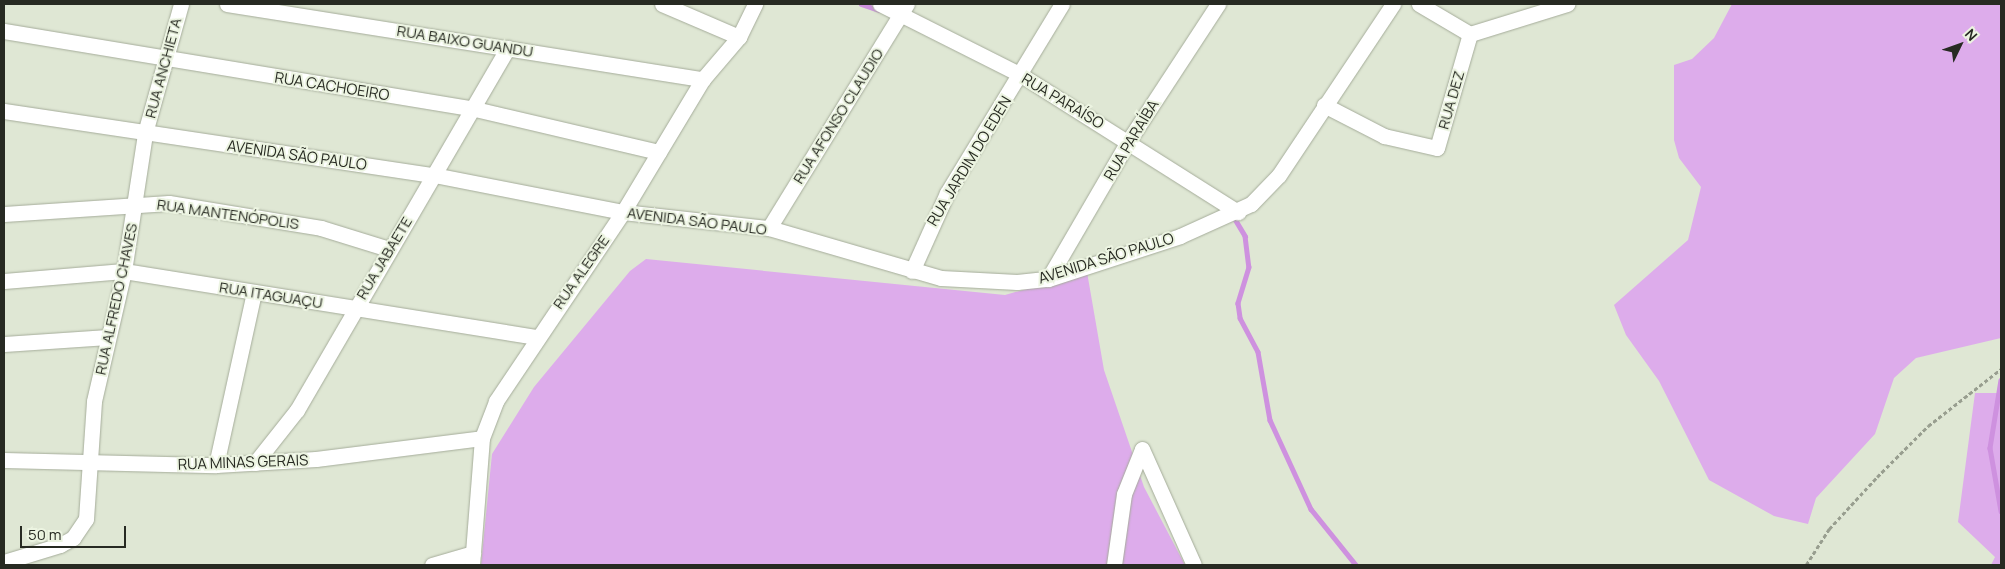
<!DOCTYPE html>
<meta charset="utf-8">
<style>
body{margin:0}
#map{position:relative;width:2005px;height:569px;overflow:hidden;background:#dfe7d4;font-family:Manrope,sans-serif}
div>[style]{position:absolute}
[style*='--x']{left:calc(var(--x)*1px);top:calc(var(--y)*1px);width:calc(var(--w)*1px);rotate:calc(var(--a)*1deg)}
.green>*{inset:0;background:#ddaceb}
.stream>*{height:4.5px;margin:-2.25px;padding:0 2.25px;transform-origin:2.25px;border-radius:2.25px;background:#ce91df}
.path>*{height:2.5px;margin-top:-1.25px;transform-origin:0;background:repeating-linear-gradient(90deg,#989e8f 0 4px,transparent 0 6.5px)}
.roads{filter:drop-shadow(0 0 1px #a5ac9a) drop-shadow(0 0 1px #a5ac9a)}
.minor>*{height:15px;margin:-7.5px;padding:0 7.5px;transform-origin:7.5px;border-radius:7.5px;background:#fff}
span{translate:-50% -50%;white-space:nowrap;text-align:center;line-height:1.15;-webkit-text-stroke:4px #ecf4e1;paint-order:stroke}
.street-label{font-size:15px;color:#272a22}
.frame{position:absolute;inset:0;border:5px solid #272a22;pointer-events:none}
.north{position:absolute;left:1935px;top:20px;width:50px;height:50px;-webkit-text-stroke:4px #ecf4e1;paint-order:stroke;rotate:48deg;font-size:14px;font-weight:700;line-height:20px;text-align:center;color:#272a22}
.north::after{content:'';display:block;margin:auto;width:18px;height:22px;background:#272a22;clip-path:polygon(50% 0,100% 100%,50% 72%,0 100%)}
.scale{position:absolute;left:20px;top:526px;width:106px;height:22px;box-sizing:border-box;border:2px solid #272a22;border-top:0;padding-left:6px;font-size:15px;line-height:18px;white-space:nowrap;color:#272a22;-webkit-text-stroke:4px #ecf4e1;paint-order:stroke}
</style>
<div id="map">
<div class="green">
<i style="clip-path:polygon(1732px 4px,2001px 4px,2001px 338px,1916px 358px,1894px 378px,1875px 434px,1816px 498px,1808px 524px,1774px 516px,1709px 480px,1659px 381px,1626px 335px,1614px 305px,1688px 240px,1701px 187px,1679px 158px,1674px 140px,1674px 65px,1692px 59px,1714px 38px)"></i>
<i style="clip-path:polygon(646px 259px,1005px 295px,1087px 272px,1104px 370px,1144px 487px,1185px 565px,481px 565px,492px 454px,534px 387px,630px 271px)"></i>
<i style="clip-path:polygon(1975px 393px,2001px 393px,2001px 565px,1991px 565px,1995px 557px,1958px 522px)"></i>
</div>
<div class="stream">
<i style="--x:861;--y:4;--w:19;--a:18"></i>
<i style="--x:1232;--y:214;--w:26;--a:59"></i>
<i style="--x:1245;--y:236;--w:31;--a:83"></i>
<i style="--x:1249;--y:267;--w:38;--a:107"></i>
<i style="--x:1238;--y:303;--w:15;--a:82"></i>
<i style="--x:1240;--y:318;--w:38;--a:62"></i>
<i style="--x:1258;--y:352;--w:69;--a:80"></i>
<i style="--x:1270;--y:420;--w:98;--a:65.3"></i>
<i style="--x:1311;--y:509;--w:72;--a:51.2"></i>
<i style="--x:2001;--y:380;--w:69;--a:99.2"></i>
<i style="--x:1990;--y:448;--w:64;--a:80.1"></i>
</div>
<div class="path">
<i style="--x:1806;--y:565;--w:43;--a:-57.4"></i>
<i style="--x:1829;--y:529;--w:71;--a:-47.3"></i>
<i style="--x:1877;--y:477;--w:72;--a:-45"></i>
<i style="--x:1928;--y:426;--w:93;--a:-38"></i>
</div>
<div class="roads">
<div class="minor">
<i style="--x:227;--y:4;--w:482;--a:9"></i>
<i style="--x:662;--y:4;--w:84;--a:23.2"></i>
<i style="--x:880;--y:4;--w:158;--a:26.7"></i>
<i style="--x:1021;--y:75;--w:257;--a:32.3"></i>
<i style="--x:1419;--y:4;--w:59;--a:30.5"></i>
<i style="--x:4;--y:31;--w:477;--a:9.4"></i>
<i style="--x:475;--y:109;--w:189;--a:13.2"></i>
<i style="--x:1470;--y:34;--w:102;--a:-17.2"></i>
<i style="--x:1324;--y:105;--w:68;--a:27.3"></i>
<i style="--x:1384;--y:136;--w:54;--a:12.8"></i>
<i style="--x:1437;--y:148;--w:119;--a:-73.9"></i>
<i style="--x:4;--y:111;--w:435;--a:8.5"></i>
<i style="--x:434;--y:175;--w:193;--a:11.1"></i>
<i style="--x:623;--y:212;--w:147;--a:6.3"></i>
<i style="--x:769;--y:228;--w:179;--a:16.2"></i>
<i style="--x:941;--y:278;--w:76;--a:3"></i>
<i style="--x:1017;--y:282;--w:31;--a:-6"></i>
<i style="--x:1048;--y:279;--w:139;--a:-18"></i>
<i style="--x:1180;--y:236;--w:78;--a:-24.3"></i>
<i style="--x:1251;--y:204;--w:40;--a:-46"></i>
<i style="--x:1279;--y:175;--w:206;--a:-56.3"></i>
<i style="--x:4;--y:214;--w:165;--a:-3.8"></i>
<i style="--x:169;--y:203;--w:154;--a:9.3"></i>
<i style="--x:321;--y:228;--w:71;--a:17.2"></i>
<i style="--x:769;--y:228;--w:263;--a:-58.4"></i>
<i style="--x:912;--y:271;--w:85;--a:-65.8"></i>
<i style="--x:947;--y:193;--w:221;--a:-58.7"></i>
<i style="--x:1048;--y:279;--w:161;--a:-59.8"></i>
<i style="--x:1129;--y:140;--w:163;--a:-56.8"></i>
<i style="--x:4;--y:281;--w:120;--a:-4.8"></i>
<i style="--x:124;--y:271;--w:418;--a:9.1"></i>
<i style="--x:4;--y:344;--w:104;--a:-3.9"></i>
<i style="--x:4;--y:460;--w:212;--a:1.4"></i>
<i style="--x:216;--y:465;--w:100;--a:-3.4"></i>
<i style="--x:316;--y:459;--w:167;--a:-7.2"></i>
<i style="--x:255;--y:463;--w:68;--a:-51.6"></i>
<i style="--x:297;--y:410;--w:419;--a:-59.8"></i>
<i style="--x:216;--y:465;--w:177;--a:-77.6"></i>
<i style="--x:4;--y:562;--w:59;--a:-16.9"></i>
<i style="--x:60;--y:545;--w:15;--a:-28"></i>
<i style="--x:73;--y:538;--w:23;--a:-56"></i>
<i style="--x:86;--y:519;--w:118;--a:-86.1"></i>
<i style="--x:94;--y:401;--w:133;--a:-77"></i>
<i style="--x:124;--y:271;--w:140;--a:-81.3"></i>
<i style="--x:145;--y:133;--w:134;--a:-74.4"></i>
<i style="--x:432;--y:565;--w:43;--a:-16.3"></i>
<i style="--x:472;--y:565;--w:127;--a:-85.5"></i>
<i style="--x:482;--y:438;--w:40;--a:-69"></i>
<i style="--x:496;--y:401;--w:228;--a:-56.1"></i>
<i style="--x:623;--y:212;--w:155;--a:-59"></i>
<i style="--x:703;--y:79;--w:55;--a:-49.4"></i>
<i style="--x:739;--y:37;--w:37;--a:-64"></i>
<i style="--x:1114;--y:565;--w:72;--a:-82"></i>
<i style="--x:1124;--y:494;--w:48;--a:-68.2"></i>
<i style="--x:1142;--y:449;--w:127;--a:65.9"></i>
</div>
</div>
<div class="street-label">
<span style="left:465px;top:41px;rotate:9deg">RUA BAIXO GUANDU</span>
<span style="left:163px;top:68px;rotate:-75deg">RUA ANCHIETA</span>
<span style="left:332px;top:86px;rotate:9deg">RUA CACHOEIRO</span>
<span style="left:1451px;top:100px;rotate:-74deg">RUA DEZ</span>
<span style="left:1063px;top:101px;rotate:31deg">RUA PARAÍSO</span>
<span style="left:838px;top:116px;rotate:-58deg">RUA AFONSO CLAUDIO</span>
<span style="left:1131px;top:140px;rotate:-59deg">RUA PARAÍBA</span>
<span style="left:297px;top:155px;rotate:8deg">AVENIDA SÃO PAULO</span>
<span style="left:969px;top:161px;rotate:-59deg">RUA JARDIM DO EDEN</span>
<span style="left:228px;top:214px;rotate:8deg">RUA MANTENÓPOLIS</span>
<span style="left:697px;top:221px;rotate:7deg">AVENIDA SÃO PAULO</span>
<span style="left:384px;top:258px;rotate:-59deg">RUA JABAETE</span>
<span style="left:1106px;top:258px;rotate:-17deg">AVENIDA SÃO PAULO</span>
<span style="left:581px;top:272px;rotate:-55deg">RUA ALEGRE</span>
<span style="left:271px;top:295px;rotate:9deg">RUA ITAGUAÇU</span>
<span style="left:116px;top:299px;rotate:-78deg">RUA ALFREDO CHAVES</span>
<span style="left:243px;top:462px;rotate:-2deg">RUA MINAS GERAIS</span>
</div>
<div class="frame"></div>
<div class="north">N</div>
<div class="scale">50 m</div>
</div>
